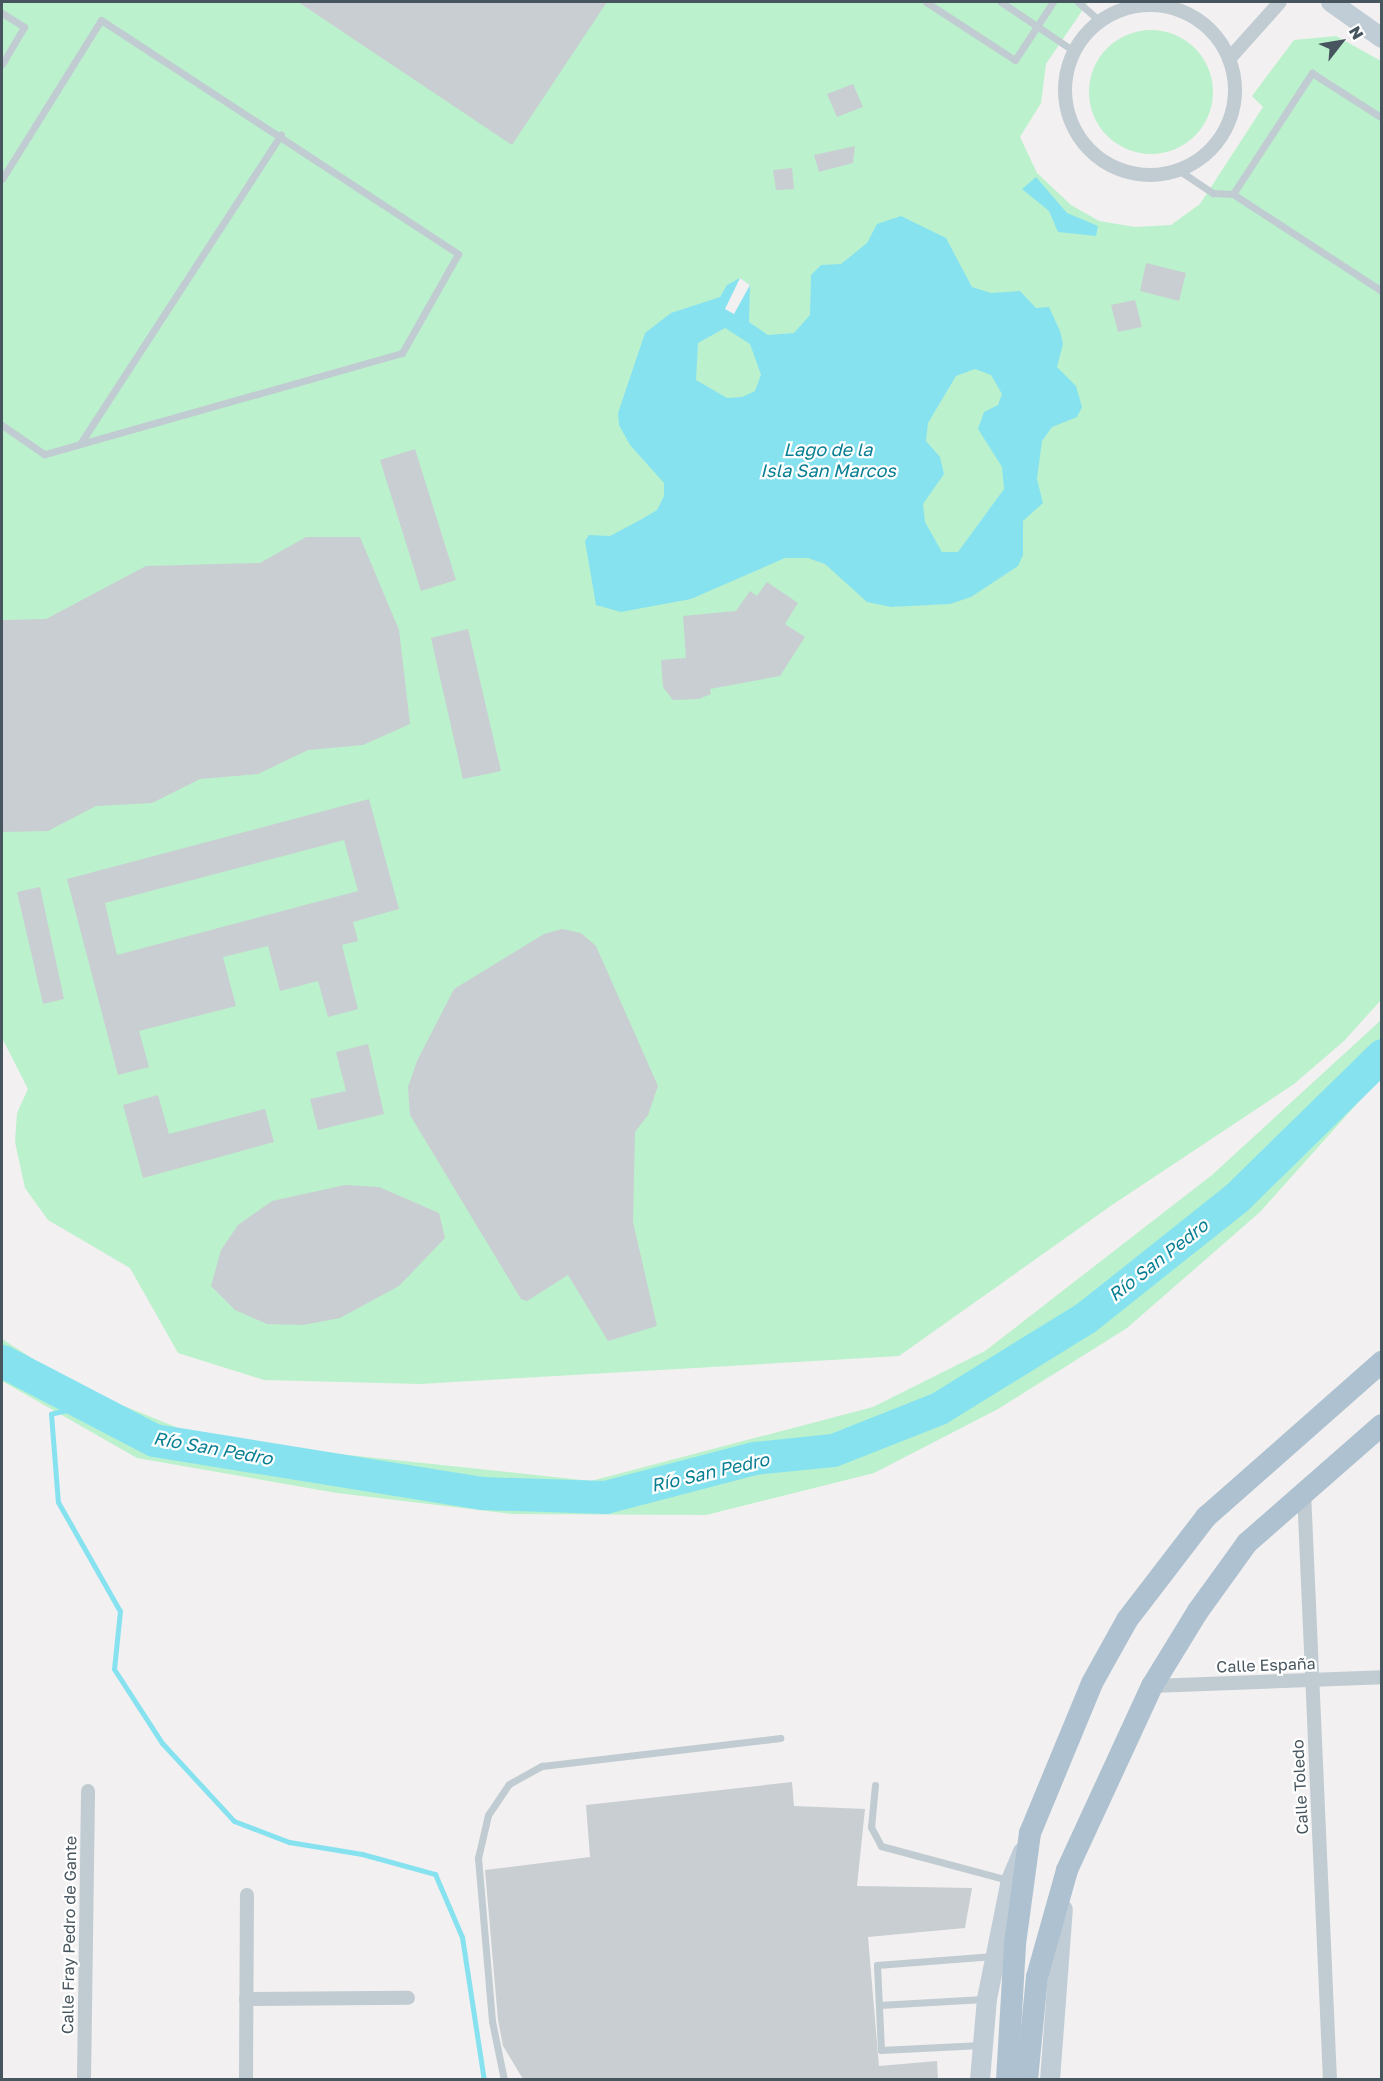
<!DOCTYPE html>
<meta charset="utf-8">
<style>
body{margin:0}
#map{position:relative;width:1383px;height:2081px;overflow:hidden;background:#f2f0f0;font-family:"Golos Text",sans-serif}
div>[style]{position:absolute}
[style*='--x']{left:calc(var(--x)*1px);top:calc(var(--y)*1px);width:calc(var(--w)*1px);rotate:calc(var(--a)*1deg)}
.green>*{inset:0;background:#bcf1cd}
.round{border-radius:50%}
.water>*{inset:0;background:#87e2f0}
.pier>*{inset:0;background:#f2f0f0}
.stream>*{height:5px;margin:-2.5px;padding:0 2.5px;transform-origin:2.5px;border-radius:2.5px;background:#87e2f0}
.river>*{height:33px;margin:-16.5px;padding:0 16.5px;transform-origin:16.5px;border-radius:16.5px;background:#87e2f0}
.building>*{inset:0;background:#c9ced2}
.lane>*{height:7px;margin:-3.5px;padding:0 3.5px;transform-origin:3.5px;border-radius:3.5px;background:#c0cbd2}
.street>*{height:14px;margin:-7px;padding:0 7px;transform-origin:7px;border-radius:7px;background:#c0cbd2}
.street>.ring{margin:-7px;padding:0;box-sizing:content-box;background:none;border:14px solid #c0cbd2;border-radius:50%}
.secondary>*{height:20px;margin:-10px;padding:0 10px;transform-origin:10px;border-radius:10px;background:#c0cdd7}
.primary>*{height:22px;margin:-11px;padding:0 11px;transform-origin:11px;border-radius:11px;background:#aec1d0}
span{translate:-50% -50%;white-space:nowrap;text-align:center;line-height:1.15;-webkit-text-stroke:4.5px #fff;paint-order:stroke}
.street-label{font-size:16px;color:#47555e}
.water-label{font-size:18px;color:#077f92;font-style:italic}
.frame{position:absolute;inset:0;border:3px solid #47555e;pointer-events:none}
.north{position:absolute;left:1311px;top:12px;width:60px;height:60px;-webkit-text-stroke:4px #fff;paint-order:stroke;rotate:59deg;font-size:16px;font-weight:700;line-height:24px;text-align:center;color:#47555e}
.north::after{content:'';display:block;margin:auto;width:21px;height:27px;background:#47555e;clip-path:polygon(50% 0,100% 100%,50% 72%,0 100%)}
</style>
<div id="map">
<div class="green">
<i style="clip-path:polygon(2px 2px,1088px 2px,1046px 64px,1041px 103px,1020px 137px,1037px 173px,1071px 205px,1099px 221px,1135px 227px,1171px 225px,1200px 204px,1263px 107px,1252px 96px,1294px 40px,1336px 36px,1381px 61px,1381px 1000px,1344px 1041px,1294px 1084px,1112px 1205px,899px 1356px,420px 1384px,264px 1380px,178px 1353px,130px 1268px,48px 1220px,25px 1188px,15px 1142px,17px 1113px,28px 1089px,2px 1038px)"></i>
<i class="round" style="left:1089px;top:30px;width:124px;height:124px"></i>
<i style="clip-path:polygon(1381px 1020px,1381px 1077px,1260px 1212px,1127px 1328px,998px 1409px,874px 1473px,706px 1515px,512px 1514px,337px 1493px,137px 1458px,2px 1381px,2px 1339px,77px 1387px,208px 1440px,591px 1481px,873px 1407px,985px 1351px,1212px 1175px)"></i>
</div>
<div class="water">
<i style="clip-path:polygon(1036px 177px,1067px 213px,1098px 226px,1096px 236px,1058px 232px,1049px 211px,1022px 189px)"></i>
<i style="clip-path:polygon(evenodd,901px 216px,946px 238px,972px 287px,991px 293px,1020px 291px,1036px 308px,1049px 307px,1060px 331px,1063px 344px,1057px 367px,1076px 386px,1082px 407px,1077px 417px,1052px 427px,1042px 441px,1037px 479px,1043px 503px,1023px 521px,1023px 555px,1018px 566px,971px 597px,950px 604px,891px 607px,867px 602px,825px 564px,808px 558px,785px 558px,691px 599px,621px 612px,596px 605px,585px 541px,589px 535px,610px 536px,642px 519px,657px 510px,664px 496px,664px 483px,630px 445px,619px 425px,618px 413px,645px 333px,671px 313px,720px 297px,727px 285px,740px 278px,750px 285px,749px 322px,768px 335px,794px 333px,810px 315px,811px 275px,821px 265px,841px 264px,867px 243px,877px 224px,901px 216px,725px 328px,750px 344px,761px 375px,755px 391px,742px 397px,727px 398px,696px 380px,698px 343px,725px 328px,901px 216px,975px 369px,991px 375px,1002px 394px,998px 405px,984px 412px,978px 429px,1002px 467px,1004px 489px,958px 552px,942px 552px,925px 522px,923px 504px,944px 474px,940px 457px,926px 441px,928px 423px,956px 376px,975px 369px)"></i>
</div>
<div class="pier">
<i style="clip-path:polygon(740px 278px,750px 285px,734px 314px,725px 309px)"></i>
</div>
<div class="stream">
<i style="--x:86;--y:1405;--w:36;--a:166"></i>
<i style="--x:51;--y:1414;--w:88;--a:85.5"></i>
<i style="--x:58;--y:1502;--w:125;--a:60.4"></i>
<i style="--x:120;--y:1611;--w:58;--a:95.9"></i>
<i style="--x:114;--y:1669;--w:88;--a:57"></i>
<i style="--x:162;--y:1743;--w:106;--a:47.3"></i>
<i style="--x:234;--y:1821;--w:59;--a:20.9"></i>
<i style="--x:289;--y:1842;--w:74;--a:9.3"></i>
<i style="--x:362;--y:1854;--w:76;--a:15.3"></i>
<i style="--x:435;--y:1874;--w:69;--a:66.8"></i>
<i style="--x:462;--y:1937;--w:145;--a:81.3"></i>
</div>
<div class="river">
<i style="--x:2;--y:1361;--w:171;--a:27.5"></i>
<i style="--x:154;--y:1440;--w:332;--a:9.2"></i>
<i style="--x:482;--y:1493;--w:123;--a:1.9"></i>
<i style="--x:605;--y:1497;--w:154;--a:-14.7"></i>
<i style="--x:754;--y:1458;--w:79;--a:-5.8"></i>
<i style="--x:833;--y:1450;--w:114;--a:-21.6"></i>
<i style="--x:939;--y:1408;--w:172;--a:-31.7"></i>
<i style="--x:1085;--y:1318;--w:194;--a:-38.5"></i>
<i style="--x:1237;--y:1197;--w:203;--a:-44.4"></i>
</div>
<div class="building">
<i style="clip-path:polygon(298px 2px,607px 2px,512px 145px)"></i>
<i style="clip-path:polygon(853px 84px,863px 107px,837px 117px,827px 94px)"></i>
<i style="clip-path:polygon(855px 146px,853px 163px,819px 172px,814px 155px)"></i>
<i style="clip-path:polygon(792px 168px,794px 189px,776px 190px,773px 170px)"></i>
<i style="clip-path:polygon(1146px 263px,1186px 273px,1179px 301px,1140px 291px)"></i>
<i style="clip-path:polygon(1135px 300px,1142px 327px,1118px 332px,1111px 305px)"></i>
<i style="clip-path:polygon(415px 449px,456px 580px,421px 591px,380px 460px)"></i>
<i style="clip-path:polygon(306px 537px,360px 537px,399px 630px,410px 724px,363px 745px,308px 750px,258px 774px,200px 779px,152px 803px,96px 806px,48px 831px,2px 832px,2px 620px,46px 619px,146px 566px,260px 563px)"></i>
<i style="clip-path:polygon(767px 582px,798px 603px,785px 624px,805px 637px,780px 676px,710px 689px,711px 694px,699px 699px,673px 700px,663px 687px,661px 660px,686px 658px,683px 616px,736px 611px,750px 591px,757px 596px)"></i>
<i style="clip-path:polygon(468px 629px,501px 771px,463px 779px,431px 638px)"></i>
<i style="clip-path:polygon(evenodd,369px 799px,399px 909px,353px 922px,358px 941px,342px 945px,358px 1009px,328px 1017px,318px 981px,280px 991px,268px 946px,223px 957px,236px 1006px,139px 1031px,149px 1067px,118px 1075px,67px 879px,369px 799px,344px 840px,358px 891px,117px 955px,105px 903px,344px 840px)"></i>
<i style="clip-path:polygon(40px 887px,64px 999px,43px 1004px,17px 892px)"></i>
<i style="clip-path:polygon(562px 929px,581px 933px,596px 946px,658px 1086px,648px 1115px,635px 1132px,633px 1222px,657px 1326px,608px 1341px,568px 1275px,527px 1301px,521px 1299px,410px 1115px,408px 1087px,417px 1061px,454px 989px,544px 934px)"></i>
<i style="clip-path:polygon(368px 1044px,384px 1114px,318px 1130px,310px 1099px,346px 1091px,336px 1052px)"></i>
<i style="clip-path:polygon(158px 1095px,169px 1134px,265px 1109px,274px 1142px,143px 1178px,123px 1105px)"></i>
<i style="clip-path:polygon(345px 1185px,379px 1187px,439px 1213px,445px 1238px,399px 1286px,340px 1318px,303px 1325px,267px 1324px,235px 1310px,211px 1286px,221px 1250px,238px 1225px,272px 1201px)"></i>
<i style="clip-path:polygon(792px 1782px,794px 1806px,865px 1809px,857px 1886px,972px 1888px,965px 1928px,868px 1937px,879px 2066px,937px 2061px,938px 2079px,523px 2079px,503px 2046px,498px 2020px,485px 1870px,590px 1857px,586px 1805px)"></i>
</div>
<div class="lane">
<i style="--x:926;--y:2;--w:106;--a:33.1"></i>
<i style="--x:1015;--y:60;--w:69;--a:-56.8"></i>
<i style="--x:1001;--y:2;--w:88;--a:33.9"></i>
<i style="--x:1078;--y:2;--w:28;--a:41"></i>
<i style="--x:2;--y:13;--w:26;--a:32"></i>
<i style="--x:24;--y:27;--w:43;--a:120.7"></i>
<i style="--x:1180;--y:171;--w:40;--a:34"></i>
<i style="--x:1213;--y:193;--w:20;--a:3"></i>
<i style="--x:1233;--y:194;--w:178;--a:33.1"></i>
<i style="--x:2;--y:179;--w:187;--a:-58.1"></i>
<i style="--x:101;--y:20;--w:427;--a:33.2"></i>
<i style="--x:458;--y:254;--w:114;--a:119.5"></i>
<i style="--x:402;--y:353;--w:372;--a:164.2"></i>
<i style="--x:44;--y:454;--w:51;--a:-145.4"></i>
<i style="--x:1233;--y:194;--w:145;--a:-56.9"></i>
<i style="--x:1312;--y:73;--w:83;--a:32.7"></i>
<i style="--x:80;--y:444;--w:369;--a:-57"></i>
<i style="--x:875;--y:1785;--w:42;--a:95.4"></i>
<i style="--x:871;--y:1827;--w:21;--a:62"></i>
<i style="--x:881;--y:1846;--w:131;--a:15"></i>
<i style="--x:879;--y:2005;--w:105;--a:-3.3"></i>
<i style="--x:981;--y:2045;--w:100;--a:177.1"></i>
<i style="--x:881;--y:2050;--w:85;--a:-92.7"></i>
<i style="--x:877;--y:1965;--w:117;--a:-4.4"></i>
<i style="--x:504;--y:2080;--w:60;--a:-101.5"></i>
<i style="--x:492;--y:2021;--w:164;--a:-94.9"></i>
<i style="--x:478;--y:1858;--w:44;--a:-76.9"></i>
<i style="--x:488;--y:1815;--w:37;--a:-56"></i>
<i style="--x:509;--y:1784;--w:38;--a:-29"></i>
<i style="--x:542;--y:1766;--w:240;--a:-6.7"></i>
</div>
<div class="street">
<i class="ring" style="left:1065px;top:5px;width:156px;height:156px"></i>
<i style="--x:1229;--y:59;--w:76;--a:-48.2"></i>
<i style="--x:1304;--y:1492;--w:589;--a:87.47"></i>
<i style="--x:1152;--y:1686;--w:230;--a:-2.2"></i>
<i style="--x:246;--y:1999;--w:162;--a:-0.4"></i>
<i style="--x:84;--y:2080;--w:289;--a:-89.2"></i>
<i style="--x:246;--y:2080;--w:185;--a:-89.7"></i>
</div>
<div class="secondary">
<i style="--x:1331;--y:2;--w:62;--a:35.2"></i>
<i style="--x:980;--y:2080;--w:81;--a:-85.1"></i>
<i style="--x:987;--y:1999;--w:121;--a:-78.6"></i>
<i style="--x:1011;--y:1880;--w:30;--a:-67"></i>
<i style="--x:1050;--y:2080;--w:171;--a:-85.7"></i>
</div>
<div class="primary">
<i style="--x:1007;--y:2080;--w:136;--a:-86.6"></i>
<i style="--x:1015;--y:1944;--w:112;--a:-82.3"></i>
<i style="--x:1030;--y:1833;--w:162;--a:-67.5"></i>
<i style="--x:1092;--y:1683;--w:72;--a:-60.9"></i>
<i style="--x:1127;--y:1620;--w:130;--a:-52.5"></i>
<i style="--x:1206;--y:1517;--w:235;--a:-41.4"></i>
<i style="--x:1027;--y:2080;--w:103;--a:-84.5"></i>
<i style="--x:1037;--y:1977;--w:111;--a:-74.3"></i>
<i style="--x:1067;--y:1870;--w:203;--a:-65.2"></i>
<i style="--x:1152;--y:1686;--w:88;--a:-58.5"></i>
<i style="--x:1198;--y:1611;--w:84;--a:-54.2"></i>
<i style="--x:1247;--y:1543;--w:179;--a:-41.2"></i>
</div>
<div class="street-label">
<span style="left:1266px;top:1665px;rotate:-2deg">Calle España</span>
<span style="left:1300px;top:1787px;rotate:-93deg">Calle Toledo</span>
<span style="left:69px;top:1935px;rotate:-89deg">Calle Fray Pedro de Gante</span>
</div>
<div class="water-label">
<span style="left:828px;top:460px">Lago de la<br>Isla San Marcos</span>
<span style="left:1158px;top:1260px;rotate:-38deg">Río San Pedro</span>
<span style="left:213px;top:1448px;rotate:10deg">Río San Pedro</span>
<span style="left:710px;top:1472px;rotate:-13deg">Río San Pedro</span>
</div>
<div class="frame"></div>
<div class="north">N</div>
</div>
